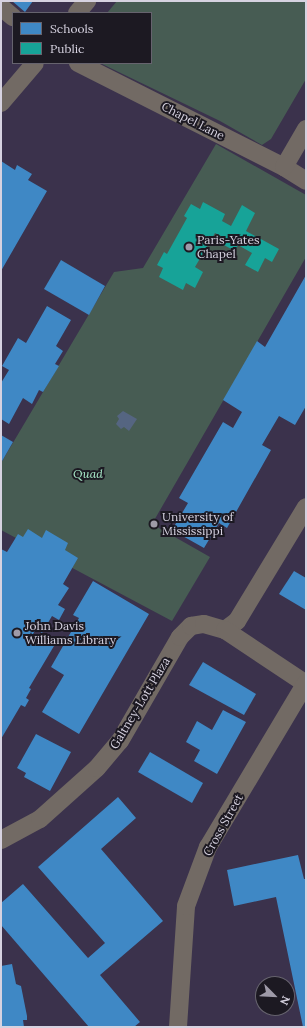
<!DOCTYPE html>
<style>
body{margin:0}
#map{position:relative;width:307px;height:1028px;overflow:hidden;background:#37333f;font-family:Lora,serif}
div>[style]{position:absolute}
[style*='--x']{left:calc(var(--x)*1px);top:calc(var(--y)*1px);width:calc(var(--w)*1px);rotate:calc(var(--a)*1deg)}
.built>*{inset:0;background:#3b324c}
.green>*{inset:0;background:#475c53}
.water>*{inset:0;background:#556581}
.schools>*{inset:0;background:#3f88c5}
.public>*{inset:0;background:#17a398}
.minor>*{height:18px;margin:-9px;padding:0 9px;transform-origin:9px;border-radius:9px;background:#726a64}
.dots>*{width:11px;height:11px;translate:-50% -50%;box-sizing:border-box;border:2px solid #1c1922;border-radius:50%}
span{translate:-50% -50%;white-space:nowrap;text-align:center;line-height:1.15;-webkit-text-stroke:4px #1c1922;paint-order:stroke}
.street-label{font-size:12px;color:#d6d2e0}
.poi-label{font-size:12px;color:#d6d2e0}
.left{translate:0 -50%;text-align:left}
.park-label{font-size:12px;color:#a8eac9;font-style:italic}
.frame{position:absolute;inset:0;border:2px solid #d6d2e0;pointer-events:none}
.legend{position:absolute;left:12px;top:12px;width:140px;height:52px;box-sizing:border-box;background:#1c1922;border:1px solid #66636e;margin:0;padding:5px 7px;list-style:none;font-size:12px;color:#d6d2e0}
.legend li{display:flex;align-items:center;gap:8px;height:20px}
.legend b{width:20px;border:1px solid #66636e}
.north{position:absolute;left:255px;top:976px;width:40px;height:40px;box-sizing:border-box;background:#1c1922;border:1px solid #66636e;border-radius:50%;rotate:114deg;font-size:11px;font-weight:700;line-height:16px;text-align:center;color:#d6d2e0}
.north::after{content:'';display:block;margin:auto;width:14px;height:18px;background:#9e9aa8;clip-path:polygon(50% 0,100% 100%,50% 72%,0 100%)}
</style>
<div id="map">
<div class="built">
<i style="clip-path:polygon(evenodd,1px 1px,306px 1px,306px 1027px,1px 1027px,1px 1px,13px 13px,151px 13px,151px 63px,13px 63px,13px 13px,1px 1px,263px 984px,287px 984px,287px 1008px,263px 1008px,263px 984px)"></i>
</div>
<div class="green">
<i style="clip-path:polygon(117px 1px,306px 1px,306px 79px,271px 139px,262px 145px,220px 121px,100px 63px,151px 63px,151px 13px,107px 13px)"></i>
<i style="clip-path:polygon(216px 144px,306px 195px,306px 257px,152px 524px,210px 557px,172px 621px,1px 530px,1px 463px,114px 272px,143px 268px)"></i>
</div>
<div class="water">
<i style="clip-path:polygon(123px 411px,137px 419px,129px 431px,124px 427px,121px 429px,116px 424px,119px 419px,117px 416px)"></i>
</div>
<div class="schools">
<i style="clip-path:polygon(12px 1px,33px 1px,25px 12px)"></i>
<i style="clip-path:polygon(1px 161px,15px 170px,17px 165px,32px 174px,28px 180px,47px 191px,1px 271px)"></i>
<i style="clip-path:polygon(61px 260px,105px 286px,89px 315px,44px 289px)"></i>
<i style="clip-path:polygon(306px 275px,306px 406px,295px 425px,279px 416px,262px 445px,271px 450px,227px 528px,219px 523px,204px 548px,172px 530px,188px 503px,179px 498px,223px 422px,233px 428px,242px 412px,223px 400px,257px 341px,265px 347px)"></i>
<i style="clip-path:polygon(47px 306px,71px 320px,56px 346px,63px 351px,55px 364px,59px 366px,43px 392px,39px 390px,32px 404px,23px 398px,9px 424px,1px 419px,1px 383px,9px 370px,2px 366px,18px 338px,26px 343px)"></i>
<i style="clip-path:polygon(1px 435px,13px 442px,1px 463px)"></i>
<i style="clip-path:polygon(28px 529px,42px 538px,46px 530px,68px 543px,65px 550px,78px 558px,63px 584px,69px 588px,58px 605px,65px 609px,59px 620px,52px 616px,42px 633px,36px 629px,33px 634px,54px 646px,29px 688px,31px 689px,26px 698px,29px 700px,25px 707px,21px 705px,1px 739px,1px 549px,7px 552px,18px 534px,23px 537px)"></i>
<i style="clip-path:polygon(294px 571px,306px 578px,306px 610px,279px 594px)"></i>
<i style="clip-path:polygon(93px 581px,149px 614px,79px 734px,42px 712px,64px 675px,51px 667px,79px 618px,73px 615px)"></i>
<i style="clip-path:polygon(203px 662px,256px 694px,244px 715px,189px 685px)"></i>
<i style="clip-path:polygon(223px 710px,246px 722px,217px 774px,194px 761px,200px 750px,186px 742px,197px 721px,212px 730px)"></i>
<i style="clip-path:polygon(36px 734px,71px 752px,50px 791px,24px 777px,26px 773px,17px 768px)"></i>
<i style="clip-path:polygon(150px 752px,203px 783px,192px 803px,138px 772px)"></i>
<i style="clip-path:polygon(118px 797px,136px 818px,101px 849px,163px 921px,100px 975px,140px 1022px,134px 1027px,89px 1027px,1px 925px,1px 903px,23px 884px,88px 958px,105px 943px,38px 867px)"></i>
<i style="clip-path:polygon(298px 855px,304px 879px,306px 879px,306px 1027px,303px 1027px,276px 897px,234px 906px,227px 870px)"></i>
<i style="clip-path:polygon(12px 964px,16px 984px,21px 986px,27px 1016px,27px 1020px,23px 1020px,24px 1027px,1px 1027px,1px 966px)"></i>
</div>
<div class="public">
<i style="clip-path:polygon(203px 202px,225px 214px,222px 221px,231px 226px,242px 205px,255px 213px,246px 231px,279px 249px,272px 262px,265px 258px,258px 272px,245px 265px,252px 253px,238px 245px,235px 251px,222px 244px,225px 238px,215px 233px,195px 267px,203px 272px,195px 288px,186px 283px,183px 290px,159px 277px,163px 268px,157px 265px,164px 252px,167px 254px,187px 218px,184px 216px,191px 204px,200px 209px)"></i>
</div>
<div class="minor">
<i style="--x:1;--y:7;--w:16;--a:40"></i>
<i style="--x:77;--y:13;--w:16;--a:-50"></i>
<i style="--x:78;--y:63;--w:231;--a:26.8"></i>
<i style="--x:284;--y:167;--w:26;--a:32"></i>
<i style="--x:1;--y:103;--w:52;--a:-49.6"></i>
<i style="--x:284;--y:167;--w:44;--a:-59.9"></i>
<i style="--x:225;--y:630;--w:15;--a:-37"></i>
<i style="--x:237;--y:621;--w:133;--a:-58.8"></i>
<i style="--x:1;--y:840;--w:44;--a:-28.3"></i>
<i style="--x:40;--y:819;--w:76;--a:-41.8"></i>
<i style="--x:97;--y:768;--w:35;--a:-50"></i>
<i style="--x:120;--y:741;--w:120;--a:-60"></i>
<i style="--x:180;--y:637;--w:16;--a:-45"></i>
<i style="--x:191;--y:626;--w:13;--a:-9"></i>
<i style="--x:204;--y:624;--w:22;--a:16"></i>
<i style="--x:225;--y:630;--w:97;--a:33.7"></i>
<i style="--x:178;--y:1027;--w:121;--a:-86.2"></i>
<i style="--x:186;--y:906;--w:63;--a:-69.6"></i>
<i style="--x:208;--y:847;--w:190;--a:-59.2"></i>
</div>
<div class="dots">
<i style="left:189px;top:247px;background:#9e9aa8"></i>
<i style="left:154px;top:524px;background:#9e9aa8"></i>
<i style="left:17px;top:633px;background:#9e9aa8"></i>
</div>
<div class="street-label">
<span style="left:193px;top:121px;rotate:27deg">Chapel Lane</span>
<span style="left:140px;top:703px;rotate:-59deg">Galtney-Lott Plaza</span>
<span style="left:223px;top:825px;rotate:-61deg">Cross Street</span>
</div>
<div class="poi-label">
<span class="left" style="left:197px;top:247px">Paris-Yates<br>Chapel</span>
<span class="left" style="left:162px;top:524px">University of<br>Mississippi</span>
<span class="left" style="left:25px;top:633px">John Davis<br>Williams Library</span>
</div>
<div class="park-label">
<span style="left:88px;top:474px">Quad</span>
</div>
<div class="frame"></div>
<ul class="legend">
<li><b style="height:11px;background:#3f88c5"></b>Schools</li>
<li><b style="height:11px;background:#17a398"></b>Public</li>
</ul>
<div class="north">N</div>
</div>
